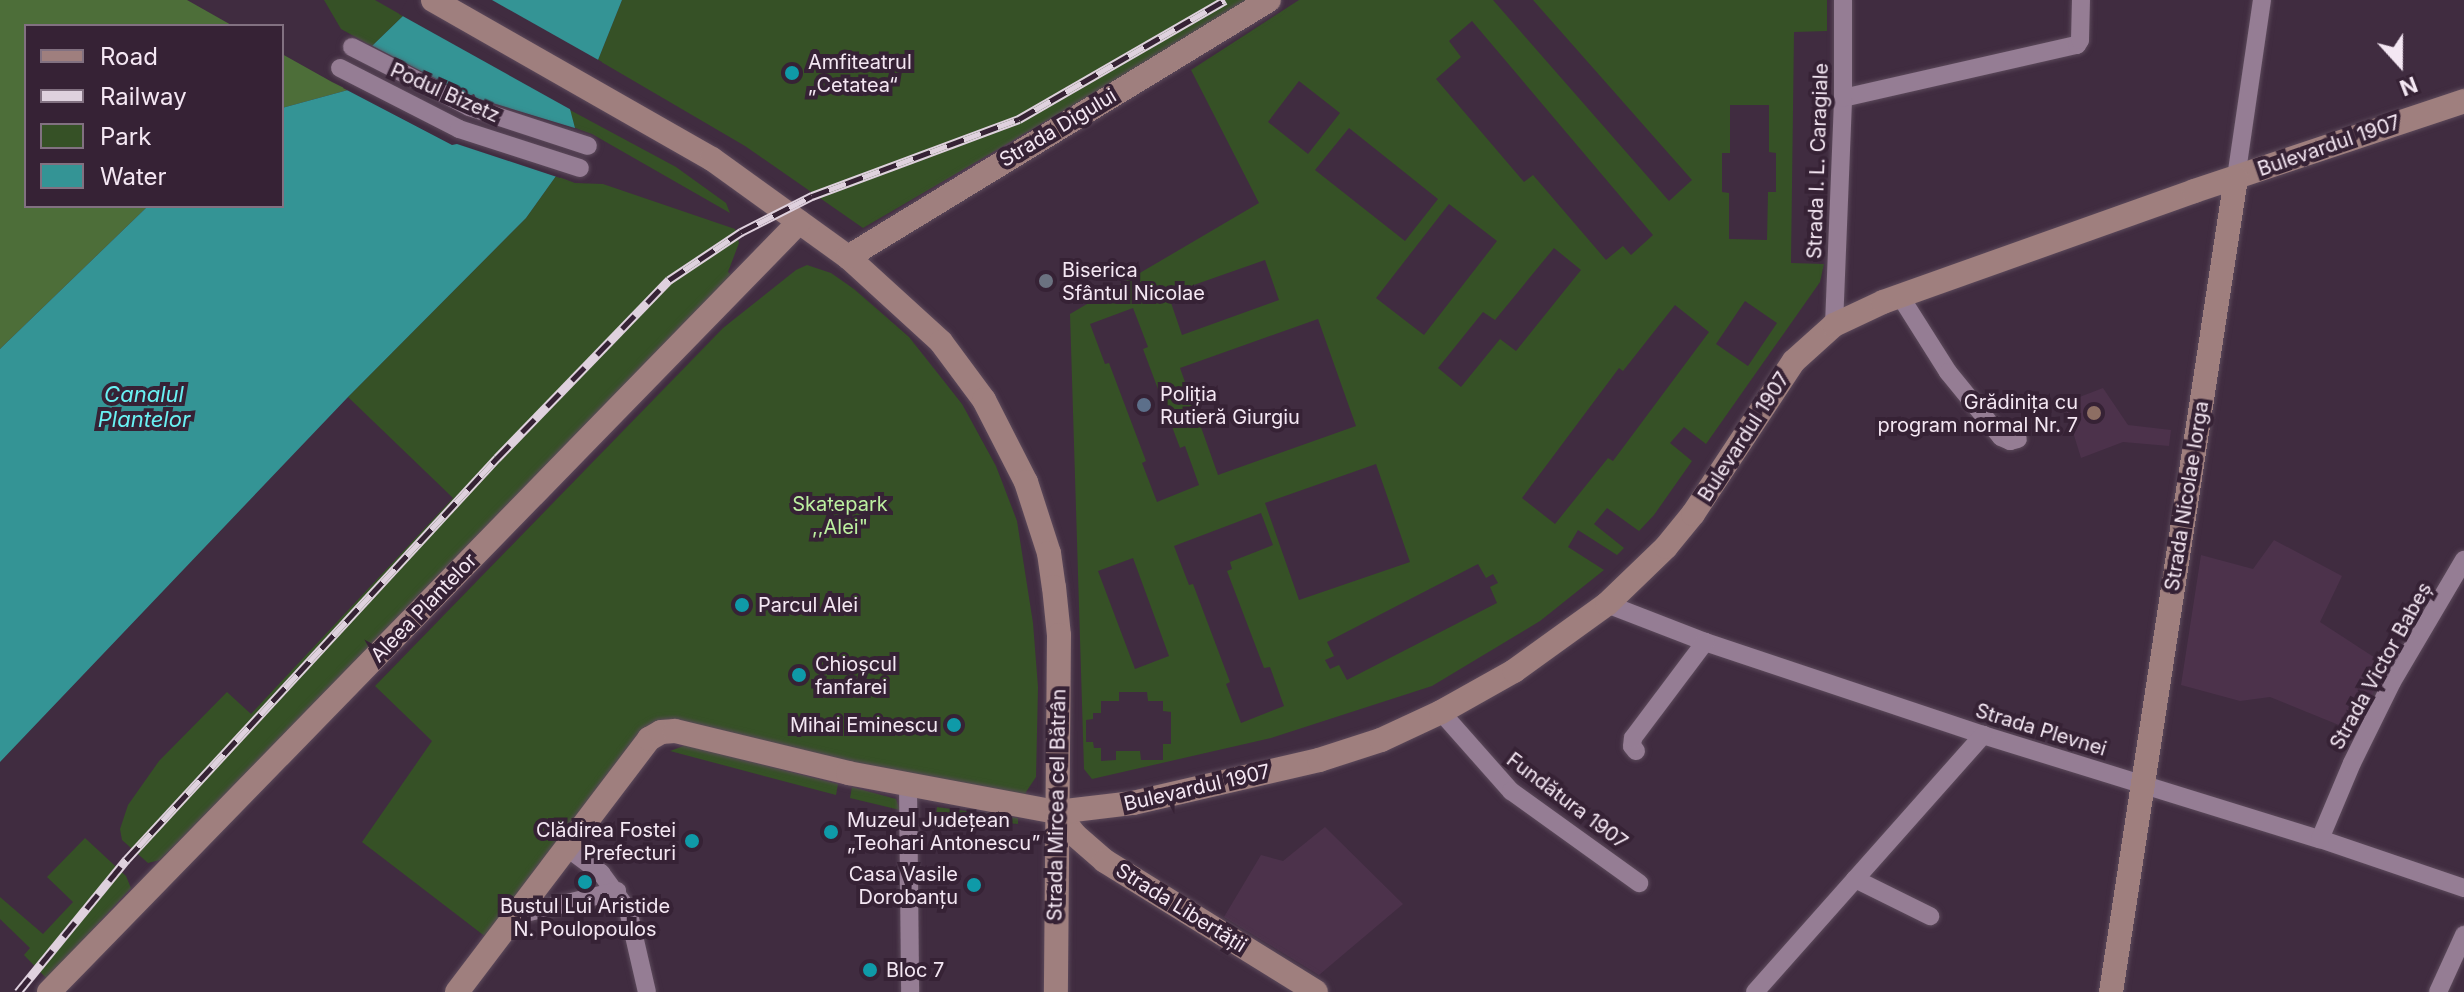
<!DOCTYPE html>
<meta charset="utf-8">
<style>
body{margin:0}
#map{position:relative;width:2464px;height:992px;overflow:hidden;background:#402c40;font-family:Inter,sans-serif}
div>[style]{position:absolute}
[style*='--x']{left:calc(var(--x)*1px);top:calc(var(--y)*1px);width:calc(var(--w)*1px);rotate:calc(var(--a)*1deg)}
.built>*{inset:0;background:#4c324b}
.green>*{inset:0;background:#365126}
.forest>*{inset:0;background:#4d6e39}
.water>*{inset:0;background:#349495}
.pier>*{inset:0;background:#402c40}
.roads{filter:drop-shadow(0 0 2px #5c4a5b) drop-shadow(0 0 2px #5c4a5b)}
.street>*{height:18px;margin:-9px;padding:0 9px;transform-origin:9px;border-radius:9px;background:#957d94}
.secondary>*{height:24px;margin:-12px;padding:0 12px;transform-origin:12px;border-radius:12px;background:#9f7f7e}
.rail>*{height:9px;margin-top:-4.5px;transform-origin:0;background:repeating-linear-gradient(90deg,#362235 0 18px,#dfd1de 0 36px);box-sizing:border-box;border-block:2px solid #dfd1de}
.dots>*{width:22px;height:22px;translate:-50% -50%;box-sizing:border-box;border:4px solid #362235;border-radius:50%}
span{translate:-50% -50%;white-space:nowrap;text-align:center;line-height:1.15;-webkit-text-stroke:8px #362235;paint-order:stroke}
.poi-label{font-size:20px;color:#f4e7f3}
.left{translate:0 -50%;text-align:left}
.right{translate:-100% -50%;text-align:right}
.street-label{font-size:20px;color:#f4e7f3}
.park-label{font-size:20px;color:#bcf0a0}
.water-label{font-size:22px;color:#69f1f3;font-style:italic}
.legend{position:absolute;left:24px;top:24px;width:260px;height:184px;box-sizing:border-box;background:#362235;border:2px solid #827181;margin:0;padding:10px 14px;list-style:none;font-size:24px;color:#f4e7f3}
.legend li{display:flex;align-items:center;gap:16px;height:40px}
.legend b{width:40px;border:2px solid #827181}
.north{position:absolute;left:2360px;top:24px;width:80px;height:80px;-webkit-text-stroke:6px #362235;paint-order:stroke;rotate:159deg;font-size:22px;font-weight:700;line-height:32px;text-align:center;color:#f4e7f3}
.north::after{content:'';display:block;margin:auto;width:28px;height:36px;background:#f4e7f3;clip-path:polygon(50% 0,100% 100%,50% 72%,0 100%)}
</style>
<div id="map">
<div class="built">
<i style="clip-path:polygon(2103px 388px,2128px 425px,2171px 430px,2169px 446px,2123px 442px,2081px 458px,2064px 403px)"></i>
<i style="clip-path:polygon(2274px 540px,2342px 576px,2320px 622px,2386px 665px,2356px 732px,2270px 697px,2240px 701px,2181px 685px,2201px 555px,2253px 569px)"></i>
<i style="clip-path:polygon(1325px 827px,1403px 904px,1319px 975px,1224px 917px,1261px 855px,1283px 861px)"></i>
</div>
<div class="green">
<i style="clip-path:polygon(324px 0,375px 0,403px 16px,372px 46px,341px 29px)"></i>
<i style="clip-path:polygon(622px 0,1253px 0,863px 228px,745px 146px,598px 60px)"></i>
<i style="clip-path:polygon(evenodd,1299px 0,1493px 0,1669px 201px,1692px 180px,1533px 0,1827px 0,1827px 31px,1794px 32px,1791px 263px,1824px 264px,1820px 282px,1706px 444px,1684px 427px,1670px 443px,1692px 461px,1654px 515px,1639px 531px,1607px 508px,1594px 524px,1624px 548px,1617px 555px,1578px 530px,1568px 547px,1604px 570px,1540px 621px,1432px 686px,1271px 738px,1092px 779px,1084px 769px,1070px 314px,1259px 203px,1191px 70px,1299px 0,1472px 21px,1653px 235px,1631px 255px,1623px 246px,1606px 260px,1533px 175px,1524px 182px,1436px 79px,1461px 57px,1449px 41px,1472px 21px,1299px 0,1299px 81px,1340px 113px,1308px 154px,1268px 122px,1299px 81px,1299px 0,1730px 105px,1769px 105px,1769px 152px,1776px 153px,1776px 192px,1768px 192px,1767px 240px,1729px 239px,1729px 193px,1722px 192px,1722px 153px,1730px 153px,1730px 105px,1299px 0,1349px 128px,1438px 199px,1405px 241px,1315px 170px,1349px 128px,1299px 0,1449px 204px,1497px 241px,1424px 335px,1376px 298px,1449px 204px,1299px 0,1554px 248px,1581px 270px,1516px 351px,1500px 339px,1461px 387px,1438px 368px,1483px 312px,1495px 320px,1554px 248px,1299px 0,1265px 260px,1279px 300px,1182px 335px,1168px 294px,1265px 260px,1299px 0,1745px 301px,1777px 323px,1748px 366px,1716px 344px,1745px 301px,1299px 0,1675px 305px,1709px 332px,1613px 461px,1608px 458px,1555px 524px,1522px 498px,1619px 368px,1623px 371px,1675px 305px,1299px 0,1133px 308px,1148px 347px,1143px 349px,1180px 448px,1185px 446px,1199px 485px,1157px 502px,1142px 463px,1146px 461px,1109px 363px,1105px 364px,1090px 324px,1133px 308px,1299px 0,1318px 319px,1356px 426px,1218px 475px,1180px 368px,1318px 319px,1299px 0,1376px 464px,1410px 562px,1299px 600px,1265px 503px,1376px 464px,1299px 0,1261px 513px,1273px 545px,1230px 562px,1232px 569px,1227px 571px,1264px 668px,1270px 667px,1284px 706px,1241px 723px,1226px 684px,1230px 682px,1193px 584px,1189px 585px,1174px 546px,1261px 513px,1299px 0,1133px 558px,1169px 656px,1135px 669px,1098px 571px,1133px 558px,1299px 0,1478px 564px,1486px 578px,1493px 574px,1498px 583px,1490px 587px,1497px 603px,1347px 680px,1339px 665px,1330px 669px,1325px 660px,1334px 656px,1327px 642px,1478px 564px,1299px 0,1119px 692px,1147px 692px,1148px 701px,1163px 701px,1163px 711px,1171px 712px,1171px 744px,1163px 744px,1163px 760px,1141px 760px,1140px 751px,1116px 751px,1116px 760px,1101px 761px,1101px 748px,1094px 748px,1093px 742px,1086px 742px,1086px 720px,1093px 719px,1093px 713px,1101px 713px,1101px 701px,1119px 701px,1119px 692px)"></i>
<i style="clip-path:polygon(570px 110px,676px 167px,726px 203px,730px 213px,592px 134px,575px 128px)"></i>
<i style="clip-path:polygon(556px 176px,575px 183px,603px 184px,735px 229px,739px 243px,728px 272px,731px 275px,486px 531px,160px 860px,148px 863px,122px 840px,120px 829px,128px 805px,159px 761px,227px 692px,251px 714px,453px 498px,348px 397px,526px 218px)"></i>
<i style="clip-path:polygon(807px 265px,831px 273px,854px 289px,909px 337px,962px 404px,996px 466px,1017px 521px,1033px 623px,1038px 687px,1036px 777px,1026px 792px,1025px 808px,661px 732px,495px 944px,362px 842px,432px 741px,375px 686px,723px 328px,796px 270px)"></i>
<i style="clip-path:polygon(686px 745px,838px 784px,836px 795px,670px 751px)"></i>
<i style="clip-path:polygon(852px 787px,896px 799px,900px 810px,850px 798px)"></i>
<i style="clip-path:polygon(937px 807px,1018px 818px,1018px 824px,936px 816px)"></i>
<i style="clip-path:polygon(85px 838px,126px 876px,131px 888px,47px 979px,24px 955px,30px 948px,0 919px,0 897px,43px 934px,73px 902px,47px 877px)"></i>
</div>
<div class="forest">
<i style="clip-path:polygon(0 0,187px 0,233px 26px,26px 26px,26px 206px,148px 206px,0 349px)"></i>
<i style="clip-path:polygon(282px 54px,332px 82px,348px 90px,282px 108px)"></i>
</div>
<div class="water">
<i style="clip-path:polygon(412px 0,622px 0,598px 60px,570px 109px,575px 128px,556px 176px,526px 218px,348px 397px,0 762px,0 349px,148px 206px,282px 206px,282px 108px,348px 90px,372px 46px,403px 16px)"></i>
</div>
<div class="pier">
<i style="clip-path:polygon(407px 0,492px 0,602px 62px,575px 112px,399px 14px)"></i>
<i style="clip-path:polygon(369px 44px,469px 96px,474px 94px,476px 98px,578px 129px,560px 178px,457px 144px,452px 145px,343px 88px)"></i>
</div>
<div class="roads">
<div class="street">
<i style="--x:352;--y:47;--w:131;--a:27.1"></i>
<i style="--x:469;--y:107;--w:125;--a:18.1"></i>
<i style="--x:340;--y:68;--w:134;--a:27.1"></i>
<i style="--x:459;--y:129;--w:127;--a:17.9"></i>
<i style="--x:1843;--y:98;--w:240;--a:-12.8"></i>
<i style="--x:2077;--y:45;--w:6;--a:-59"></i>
<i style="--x:2080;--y:40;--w:40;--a:-88.6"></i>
<i style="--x:2236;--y:178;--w:180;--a:-81.7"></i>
<i style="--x:1900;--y:296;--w:90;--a:57.7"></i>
<i style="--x:1948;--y:372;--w:84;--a:50.8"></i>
<i style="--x:2001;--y:437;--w:10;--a:24"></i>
<i style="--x:2010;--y:441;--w:8;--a:-14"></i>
<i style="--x:1834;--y:325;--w:227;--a:-87.7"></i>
<i style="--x:1843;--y:98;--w:98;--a:-90"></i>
<i style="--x:1607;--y:604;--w:105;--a:21.2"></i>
<i style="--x:1705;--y:642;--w:293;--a:18.5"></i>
<i style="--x:1983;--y:735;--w:353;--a:17.2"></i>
<i style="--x:2320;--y:839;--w:152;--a:18.8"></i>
<i style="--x:1441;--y:712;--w:106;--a:48.5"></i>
<i style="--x:1511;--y:791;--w:158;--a:35.7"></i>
<i style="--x:1636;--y:751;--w:6;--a:-129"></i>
<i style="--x:1632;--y:746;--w:8;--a:-83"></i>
<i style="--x:1633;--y:738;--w:120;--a:-53.1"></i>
<i style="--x:908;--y:786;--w:206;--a:89.4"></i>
<i style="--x:2320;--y:839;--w:82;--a:-67.2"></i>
<i style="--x:2352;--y:763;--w:90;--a:-63.7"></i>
<i style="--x:2392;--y:682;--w:142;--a:-59.5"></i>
<i style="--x:566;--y:847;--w:44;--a:36.6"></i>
<i style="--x:601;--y:873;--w:46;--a:53.9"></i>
<i style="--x:628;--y:910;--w:84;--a:77"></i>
<i style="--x:1855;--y:879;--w:84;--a:26.3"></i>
<i style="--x:517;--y:915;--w:103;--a:-13.5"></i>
<i style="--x:1755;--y:992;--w:344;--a:-48.4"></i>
<i style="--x:2438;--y:992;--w:63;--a:-65.5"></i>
</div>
<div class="secondary">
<i style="--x:433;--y:0;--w:321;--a:29.7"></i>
<i style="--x:712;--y:159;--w:168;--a:35.8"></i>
<i style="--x:848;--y:257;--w:126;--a:42.4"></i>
<i style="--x:941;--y:342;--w:72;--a:53.4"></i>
<i style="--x:984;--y:400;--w:92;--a:62.9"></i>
<i style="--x:1026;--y:482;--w:75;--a:72.1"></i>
<i style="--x:1049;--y:553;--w:34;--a:82"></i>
<i style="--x:1054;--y:587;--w:48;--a:84.1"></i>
<i style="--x:1059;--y:635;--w:357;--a:90.5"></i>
<i style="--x:848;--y:257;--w:493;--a:-31.4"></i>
<i style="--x:1057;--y:812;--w:29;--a:52"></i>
<i style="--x:1075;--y:835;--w:40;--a:41"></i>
<i style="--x:1105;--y:861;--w:248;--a:31.8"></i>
<i style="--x:49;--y:992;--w:1075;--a:-45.75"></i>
<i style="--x:457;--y:992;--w:318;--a:-52.8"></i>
<i style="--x:649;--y:739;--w:14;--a:-30"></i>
<i style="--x:661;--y:732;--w:14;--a:-4"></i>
<i style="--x:675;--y:731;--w:178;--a:13.6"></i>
<i style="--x:848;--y:773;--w:213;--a:10.6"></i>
<i style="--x:1057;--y:812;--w:77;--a:-6.8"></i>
<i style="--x:1133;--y:803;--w:191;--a:-13"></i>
<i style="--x:1319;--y:760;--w:65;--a:-17.9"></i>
<i style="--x:1381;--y:740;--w:66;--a:-25"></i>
<i style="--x:1441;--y:712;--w:84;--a:-29.3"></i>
<i style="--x:1514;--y:671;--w:115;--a:-35.8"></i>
<i style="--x:1607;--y:604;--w:82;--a:-44"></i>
<i style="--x:1666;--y:547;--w:43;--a:-50.7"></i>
<i style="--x:1693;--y:514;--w:183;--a:-56.6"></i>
<i style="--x:1794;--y:361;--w:54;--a:-42"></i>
<i style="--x:1834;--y:325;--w:54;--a:-25.1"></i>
<i style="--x:1883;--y:302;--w:330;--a:-19.6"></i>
<i style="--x:2194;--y:191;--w:285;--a:-18.4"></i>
<i style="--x:2111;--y:992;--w:824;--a:-81.27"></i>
</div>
</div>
<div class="rail">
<i style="--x:18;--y:992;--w:171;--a:-50.7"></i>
<i style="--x:126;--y:860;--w:547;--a:-47.3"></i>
<i style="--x:497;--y:458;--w:248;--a:-46"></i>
<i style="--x:669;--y:280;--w:87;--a:-33.7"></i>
<i style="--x:741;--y:232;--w:80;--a:-26.9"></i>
<i style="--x:812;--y:196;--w:221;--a:-20.4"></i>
<i style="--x:1019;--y:119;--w:238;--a:-30"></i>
</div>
<div class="dots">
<i style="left:792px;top:73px;background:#0f9aa8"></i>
<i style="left:1046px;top:281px;background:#6b7280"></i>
<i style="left:1144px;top:405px;background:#5c6f8a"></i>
<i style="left:2094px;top:413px;background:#8d6e63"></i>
<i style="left:742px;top:605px;background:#0f9aa8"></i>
<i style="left:799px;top:675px;background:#0f9aa8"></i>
<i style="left:954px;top:725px;background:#0f9aa8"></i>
<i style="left:831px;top:832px;background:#0f9aa8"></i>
<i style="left:692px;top:841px;background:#0f9aa8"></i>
<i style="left:585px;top:882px;background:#0f9aa8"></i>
<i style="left:974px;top:885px;background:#0f9aa8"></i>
<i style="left:870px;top:970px;background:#0f9aa8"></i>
</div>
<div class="poi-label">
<span class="left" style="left:808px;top:74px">Amfiteatrul<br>„Cetatea“</span>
<span class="left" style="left:1062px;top:282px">Biserica<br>Sfântul Nicolae</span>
<span class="left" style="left:1160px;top:406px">Poliția<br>Rutieră Giurgiu</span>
<span class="right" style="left:2078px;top:414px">Grădinița cu<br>program normal Nr. 7</span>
<span class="left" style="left:758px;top:605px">Parcul Alei</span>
<span class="left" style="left:815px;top:676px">Chioșcul<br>fanfarei</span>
<span class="right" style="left:938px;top:725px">Mihai Eminescu</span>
<span class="left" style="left:847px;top:832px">Muzeul Județean<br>„Teohari Antonescu”</span>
<span class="right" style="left:676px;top:842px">Clădirea Fostei<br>Prefecturi</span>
<span class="right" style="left:958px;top:886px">Casa Vasile<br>Dorobanțu</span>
<span style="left:585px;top:918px">Bustul Lui Aristide<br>N. Poulopoulos</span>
<span class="left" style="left:886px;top:970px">Bloc 7</span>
</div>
<div class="street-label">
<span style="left:445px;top:93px;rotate:24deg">Podul Bizetz</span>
<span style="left:1058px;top:128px;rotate:-31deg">Strada Digului</span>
<span style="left:2329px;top:146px;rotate:-19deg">Bulevardul 1907</span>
<span style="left:1818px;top:161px;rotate:-88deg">Strada I. L. Caragiale</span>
<span style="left:1744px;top:437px;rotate:-57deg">Bulevardul 1907</span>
<span style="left:2187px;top:496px;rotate:-81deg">Strada Nicolae Iorga</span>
<span style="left:424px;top:608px;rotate:-46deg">Aleea Plantelor</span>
<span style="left:2381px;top:666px;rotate:-61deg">Strada Victor Babeș</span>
<span style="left:2041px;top:730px;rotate:17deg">Strada Plevnei</span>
<span style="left:1197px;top:788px;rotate:-13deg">Bulevardul 1907</span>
<span style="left:1567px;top:801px;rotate:37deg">Fundătura 1907</span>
<span style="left:1057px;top:805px;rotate:-89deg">Strada Mircea cel Bătrân</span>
<span style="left:1181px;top:908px;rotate:32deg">Strada Libertății</span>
</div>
<div class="park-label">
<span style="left:840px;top:516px">Skatepark<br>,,Alei"</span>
</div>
<div class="water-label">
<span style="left:144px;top:407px">Canalul<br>Plantelor</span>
</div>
<ul class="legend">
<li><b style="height:10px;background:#9f7f7e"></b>Road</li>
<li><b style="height:10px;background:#dfd1de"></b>Railway</li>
<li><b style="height:22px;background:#365126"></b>Park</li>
<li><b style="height:22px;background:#349495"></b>Water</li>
</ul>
<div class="north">N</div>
</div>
